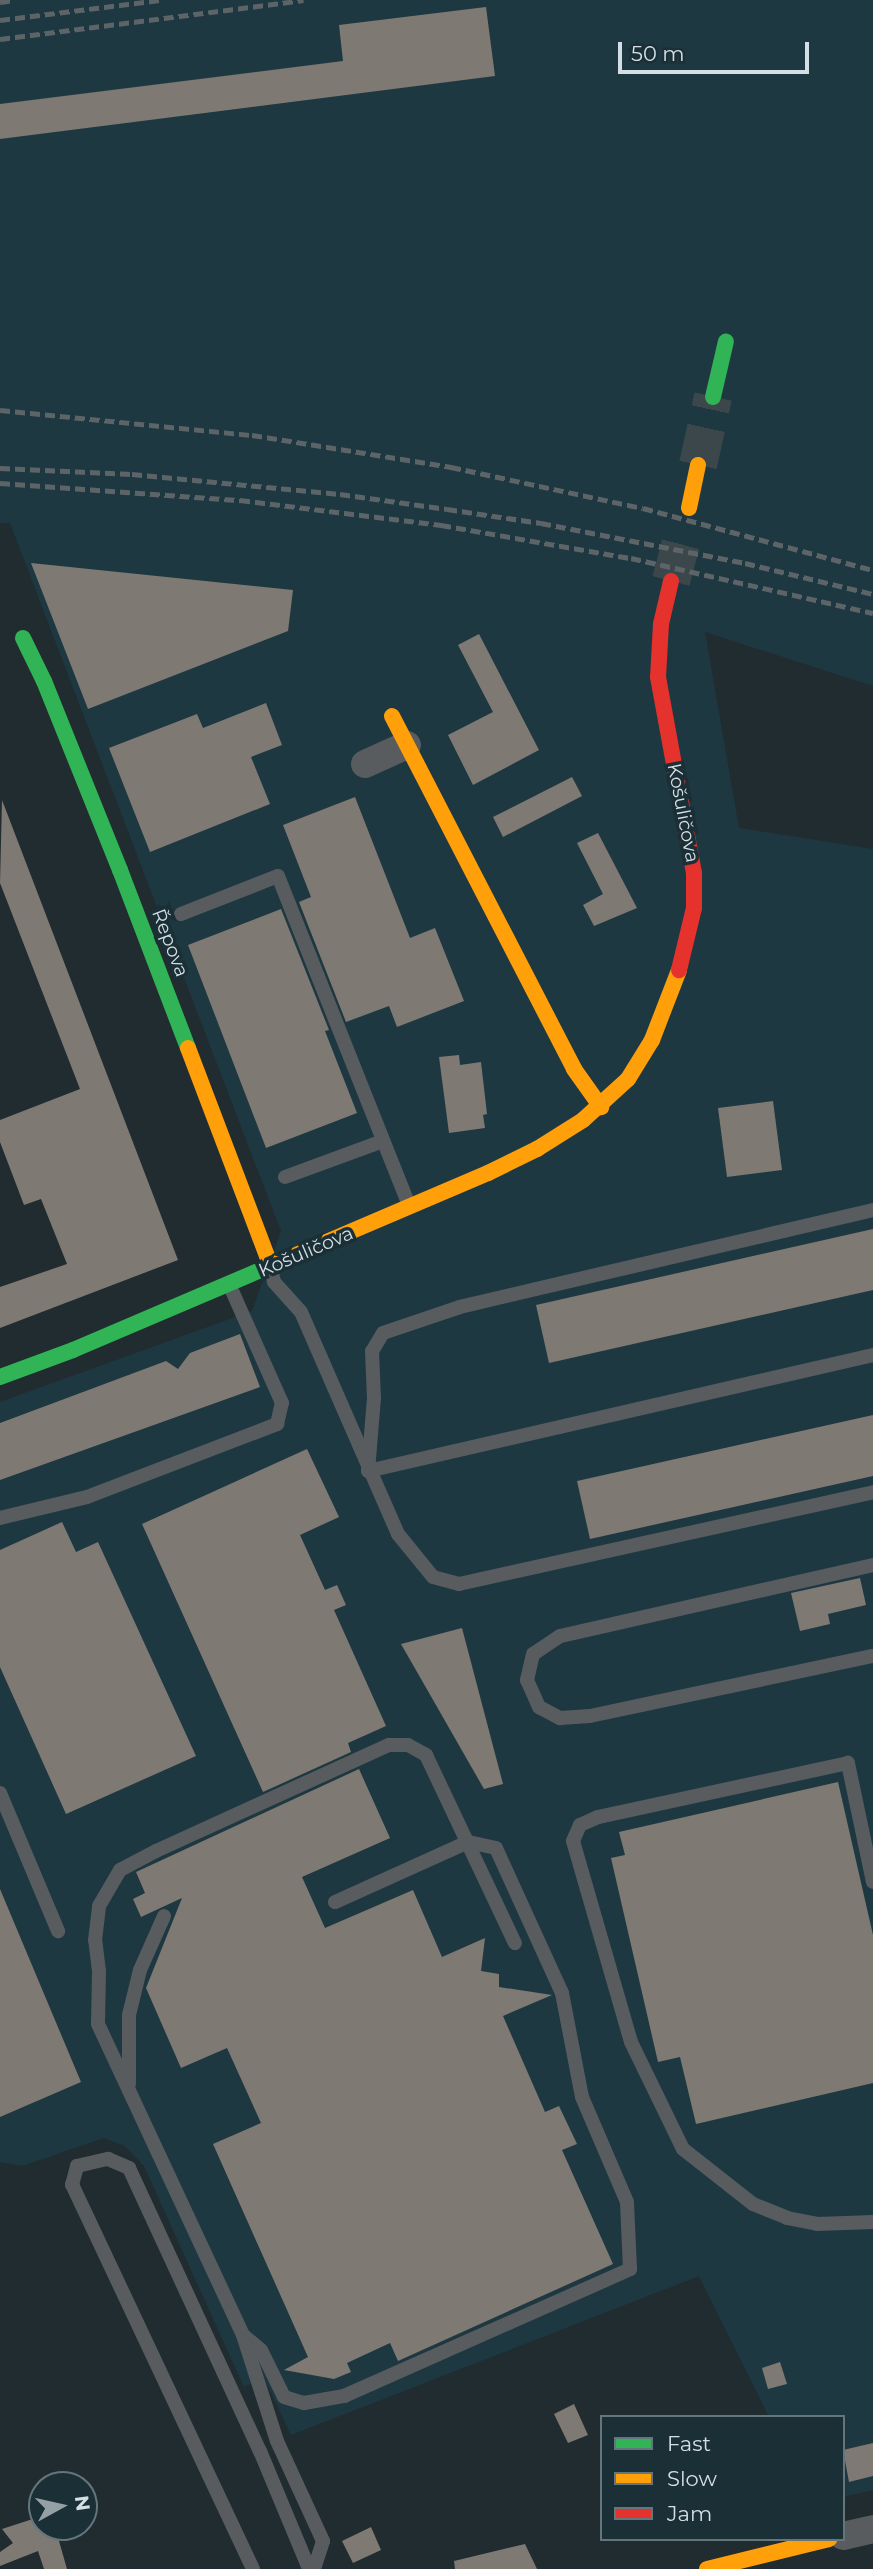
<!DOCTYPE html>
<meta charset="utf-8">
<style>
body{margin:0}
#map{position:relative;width:873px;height:2569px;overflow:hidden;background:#212c30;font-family:Montserrat,sans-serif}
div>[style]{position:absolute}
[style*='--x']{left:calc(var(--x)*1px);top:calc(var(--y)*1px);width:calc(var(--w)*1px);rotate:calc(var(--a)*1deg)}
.built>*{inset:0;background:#1e3842}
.building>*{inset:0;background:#7f7973}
.secondary-tunnel>*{height:38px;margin-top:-19px;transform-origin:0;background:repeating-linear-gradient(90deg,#3c474b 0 38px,transparent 0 57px)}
.lane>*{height:14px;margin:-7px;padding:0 7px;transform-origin:7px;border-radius:7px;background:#585c5f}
.street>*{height:28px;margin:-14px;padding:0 14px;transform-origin:14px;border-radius:14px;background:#585c5f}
.fast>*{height:16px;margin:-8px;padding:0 8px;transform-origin:8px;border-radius:8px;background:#30b455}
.slow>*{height:16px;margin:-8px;padding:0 8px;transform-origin:8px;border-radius:8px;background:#ff9f0a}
.jam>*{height:16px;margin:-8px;padding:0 8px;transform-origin:8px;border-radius:8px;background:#e5322d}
.rail>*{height:5px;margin-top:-2.5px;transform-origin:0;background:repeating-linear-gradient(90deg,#5d6467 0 10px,transparent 0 15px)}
span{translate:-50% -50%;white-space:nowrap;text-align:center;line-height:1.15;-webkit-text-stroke:7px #1b2f36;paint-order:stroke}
.street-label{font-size:19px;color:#d3dfe4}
.legend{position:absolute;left:600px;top:2415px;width:245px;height:126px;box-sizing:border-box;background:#1b2f36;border:2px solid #65757c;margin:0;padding:9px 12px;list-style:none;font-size:21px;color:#d3dfe4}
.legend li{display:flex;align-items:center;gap:14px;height:35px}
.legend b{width:35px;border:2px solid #65757c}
.north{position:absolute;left:28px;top:2471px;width:70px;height:70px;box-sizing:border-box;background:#1b2f36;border:2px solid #65757c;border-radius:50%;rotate:82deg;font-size:19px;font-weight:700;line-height:28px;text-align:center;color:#d3dfe4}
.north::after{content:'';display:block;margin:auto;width:24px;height:32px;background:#95a0a5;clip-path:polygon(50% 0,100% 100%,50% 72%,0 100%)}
.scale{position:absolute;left:618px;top:42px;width:191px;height:32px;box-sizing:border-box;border:4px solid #d3dfe4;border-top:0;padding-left:9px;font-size:21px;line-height:24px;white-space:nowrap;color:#d3dfe4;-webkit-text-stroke:5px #1b2f36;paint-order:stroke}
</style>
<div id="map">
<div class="built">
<i style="clip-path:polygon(0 0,873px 0,873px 686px,705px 632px,739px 828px,873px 849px,873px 2490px,843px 2497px,843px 2417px,768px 2415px,699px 2276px,291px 2435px,264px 2378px,244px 2387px,144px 2166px,125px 2146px,104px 2138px,22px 2166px,0 2162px,0 1402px,252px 1311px,281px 1231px,10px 523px,0 523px)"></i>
</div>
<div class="building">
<i style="clip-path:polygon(486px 7px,495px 76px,0 139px,0 104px,343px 61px,339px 25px)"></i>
<i style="clip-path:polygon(31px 563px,293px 590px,288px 631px,88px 709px)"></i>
<i style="clip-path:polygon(479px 634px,539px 750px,473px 785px,448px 735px,493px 712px,458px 645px)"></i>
<i style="clip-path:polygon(266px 703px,282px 745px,251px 757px,270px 804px,150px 852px,109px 748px,197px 714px,203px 728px)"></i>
<i style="clip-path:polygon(572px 777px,582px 796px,503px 837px,493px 817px)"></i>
<i style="clip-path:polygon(355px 797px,410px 938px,435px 928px,464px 1001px,397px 1027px,389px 1006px,346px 1022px,299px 902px,311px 897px,283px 825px)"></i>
<i style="clip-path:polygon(2px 800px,178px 1260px,0 1328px,0 1287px,67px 1264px,41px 1199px,24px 1205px,0 1142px,0 1120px,80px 1089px,0 883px)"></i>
<i style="clip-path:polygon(598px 833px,637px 908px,594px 926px,583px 905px,603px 894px,577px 843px)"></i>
<i style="clip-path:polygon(281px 909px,329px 1030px,325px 1031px,357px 1113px,266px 1148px,188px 945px)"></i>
<i style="clip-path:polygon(459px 1055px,460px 1065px,481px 1062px,487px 1114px,483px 1115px,485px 1128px,449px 1133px,439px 1057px)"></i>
<i style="clip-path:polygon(773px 1101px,782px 1170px,727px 1177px,718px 1108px)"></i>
<i style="clip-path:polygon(873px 1229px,873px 1290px,549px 1363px,536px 1305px)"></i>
<i style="clip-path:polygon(240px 1334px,260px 1387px,0 1480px,0 1423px,166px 1361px,178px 1369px,190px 1353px)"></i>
<i style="clip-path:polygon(873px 1415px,873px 1476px,590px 1539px,577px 1481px)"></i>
<i style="clip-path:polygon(307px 1449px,339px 1517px,300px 1535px,325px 1590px,337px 1585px,346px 1605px,334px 1610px,386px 1726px,348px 1743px,351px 1752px,263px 1792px,142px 1524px)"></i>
<i style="clip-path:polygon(62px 1522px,76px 1552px,98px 1542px,196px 1756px,66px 1814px,0 1667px,0 1550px)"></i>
<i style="clip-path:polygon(860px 1578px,866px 1605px,828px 1614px,830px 1624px,800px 1631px,791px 1593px)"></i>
<i style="clip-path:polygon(462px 1628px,503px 1784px,484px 1789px,401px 1644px)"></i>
<i style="clip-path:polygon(359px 1769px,390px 1838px,302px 1877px,325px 1928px,413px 1890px,442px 1957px,485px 1938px,481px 1971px,499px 1974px,499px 1987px,552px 1995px,503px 2016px,545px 2112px,559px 2106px,577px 2144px,562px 2150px,613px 2264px,398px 2361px,390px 2343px,347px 2363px,351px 2372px,334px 2379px,284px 2370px,308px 2357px,213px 2144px,261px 2123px,227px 2048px,181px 2068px,146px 1988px,182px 1898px,141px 1917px,133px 1899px,145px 1893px,136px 1872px)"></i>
<i style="clip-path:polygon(838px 1782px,873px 1935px,873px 2083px,696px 2124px,680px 2057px,658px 2062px,611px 1858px,625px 1855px,619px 1832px)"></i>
<i style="clip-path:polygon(0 1889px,81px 2082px,0 2117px)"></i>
<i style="clip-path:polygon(780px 2362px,787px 2384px,768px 2389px,762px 2368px)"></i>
<i style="clip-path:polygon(574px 2404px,588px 2435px,568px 2443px,554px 2414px)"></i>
<i style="clip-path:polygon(873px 2443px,873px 2476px,849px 2482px,843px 2450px)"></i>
<i style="clip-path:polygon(42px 2516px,42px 2527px,55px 2527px,67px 2569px,44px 2569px,38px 2551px,0 2566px,0 2552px,13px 2543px,2px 2529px)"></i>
<i style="clip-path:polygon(371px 2527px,381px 2550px,353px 2563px,342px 2541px)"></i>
<i style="clip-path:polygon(525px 2544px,537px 2569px,455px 2569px,454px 2561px)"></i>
</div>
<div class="secondary-tunnel">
<i style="--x:698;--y:465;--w:70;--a:-77.6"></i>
<i style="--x:671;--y:581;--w:43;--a:-75.3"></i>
</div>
<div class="lane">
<i style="--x:181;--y:914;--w:104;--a:-21.4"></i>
<i style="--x:278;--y:876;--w:355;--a:68.3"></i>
<i style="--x:285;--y:1177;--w:104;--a:-20.2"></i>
<i style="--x:873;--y:1210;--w:424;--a:166.8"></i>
<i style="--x:460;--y:1307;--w:81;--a:161.3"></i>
<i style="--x:383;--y:1333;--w:21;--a:121"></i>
<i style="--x:372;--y:1351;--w:47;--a:87.6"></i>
<i style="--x:374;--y:1398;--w:73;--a:94.7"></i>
<i style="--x:368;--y:1471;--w:518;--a:-12.94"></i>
<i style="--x:271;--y:1268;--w:14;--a:78"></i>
<i style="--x:274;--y:1282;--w:40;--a:48"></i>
<i style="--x:301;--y:1312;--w:242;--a:66.4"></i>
<i style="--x:398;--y:1534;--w:55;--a:50.9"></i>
<i style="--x:433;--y:1577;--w:27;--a:15"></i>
<i style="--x:459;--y:1584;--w:424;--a:-12.5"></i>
<i style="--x:0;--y:1518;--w:89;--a:-13.6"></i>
<i style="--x:87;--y:1497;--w:204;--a:-21"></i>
<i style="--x:277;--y:1424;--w:22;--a:-77"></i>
<i style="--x:282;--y:1403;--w:128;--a:-114"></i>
<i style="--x:873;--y:1565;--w:321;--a:167.2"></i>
<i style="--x:560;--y:1636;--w:32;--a:146"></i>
<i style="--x:533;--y:1654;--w:27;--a:103"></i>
<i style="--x:527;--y:1680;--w:30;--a:66"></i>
<i style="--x:539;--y:1707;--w:24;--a:28"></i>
<i style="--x:560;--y:1718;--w:30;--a:-4"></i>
<i style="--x:590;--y:1716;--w:289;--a:-12"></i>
<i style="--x:0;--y:1793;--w:150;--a:67.2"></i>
<i style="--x:873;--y:1882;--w:122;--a:-101.9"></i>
<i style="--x:848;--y:1763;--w:256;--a:167.8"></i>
<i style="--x:598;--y:1817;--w:20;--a:156"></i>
<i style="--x:580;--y:1825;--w:17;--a:114"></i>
<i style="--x:573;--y:1841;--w:209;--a:73.9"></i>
<i style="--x:631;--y:2042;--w:119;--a:64.1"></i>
<i style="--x:683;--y:2149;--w:89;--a:38.2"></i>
<i style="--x:753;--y:2204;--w:37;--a:22"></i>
<i style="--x:787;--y:2218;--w:31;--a:11"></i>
<i style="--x:817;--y:2224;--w:56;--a:-2"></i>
<i style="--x:129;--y:2084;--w:69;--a:-90"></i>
<i style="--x:129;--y:2015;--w:46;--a:-76.3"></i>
<i style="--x:140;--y:1970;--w:59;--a:-66"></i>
<i style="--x:243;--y:2335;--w:23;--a:40"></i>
<i style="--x:261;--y:2350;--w:52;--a:63.9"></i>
<i style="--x:284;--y:2397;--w:21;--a:17"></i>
<i style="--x:304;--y:2403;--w:41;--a:-9.9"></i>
<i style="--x:344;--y:2396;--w:313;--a:-23.9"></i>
<i style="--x:630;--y:2269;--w:67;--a:-92.6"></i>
<i style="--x:627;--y:2202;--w:114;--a:-113.2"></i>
<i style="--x:582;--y:2097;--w:106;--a:-100.9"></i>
<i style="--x:562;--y:1993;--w:159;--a:-114.5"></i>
<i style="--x:496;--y:1848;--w:29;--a:-168"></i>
<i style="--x:468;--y:1842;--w:146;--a:155.7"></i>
<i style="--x:253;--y:2569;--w:425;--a:-115.2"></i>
<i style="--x:72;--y:2185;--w:20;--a:-75"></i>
<i style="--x:77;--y:2166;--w:32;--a:-13"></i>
<i style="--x:108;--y:2159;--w:23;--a:23"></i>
<i style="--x:129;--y:2168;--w:312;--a:65.2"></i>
<i style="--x:260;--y:2451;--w:128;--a:67.4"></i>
<i style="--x:314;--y:2569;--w:29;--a:-72"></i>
<i style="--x:323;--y:2541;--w:110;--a:-114.7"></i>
<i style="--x:277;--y:2441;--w:111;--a:-107.8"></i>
<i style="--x:243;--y:2335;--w:343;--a:-115"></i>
<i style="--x:98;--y:2024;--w:53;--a:-88.9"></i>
<i style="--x:99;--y:1971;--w:31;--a:-97"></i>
<i style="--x:95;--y:1940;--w:34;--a:-83"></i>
<i style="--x:99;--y:1906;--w:42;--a:-59.7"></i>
<i style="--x:120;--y:1870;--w:41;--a:-27.8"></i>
<i style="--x:156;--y:1851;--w:256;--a:-24.5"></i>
<i style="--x:389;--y:1745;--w:19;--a:0"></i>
<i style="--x:408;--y:1745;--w:21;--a:29"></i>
<i style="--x:426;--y:1755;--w:208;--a:64.7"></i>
</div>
<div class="street">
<i style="--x:365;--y:764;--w:46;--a:-24.3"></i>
<i style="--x:843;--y:2536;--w:31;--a:-13"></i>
</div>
<div class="fast">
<i style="--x:713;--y:397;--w:57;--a:-76.9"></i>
<i style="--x:23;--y:638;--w:48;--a:64"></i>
<i style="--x:44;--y:681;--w:204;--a:68.1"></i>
<i style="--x:120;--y:870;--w:191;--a:69.1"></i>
<i style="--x:0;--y:1377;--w:78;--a:-20.3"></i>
<i style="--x:73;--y:1350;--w:222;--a:-23.1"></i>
</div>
<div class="slow">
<i style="--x:689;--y:508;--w:44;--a:-78.2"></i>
<i style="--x:392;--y:716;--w:397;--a:62.7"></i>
<i style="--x:574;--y:1069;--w:47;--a:54.6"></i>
<i style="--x:188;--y:1048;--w:233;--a:69.2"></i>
<i style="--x:277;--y:1263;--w:229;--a:-23.1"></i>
<i style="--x:488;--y:1173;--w:55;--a:-26.1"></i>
<i style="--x:537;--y:1149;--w:54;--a:-32.2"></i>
<i style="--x:583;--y:1120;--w:61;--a:-42.3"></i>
<i style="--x:628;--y:1079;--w:46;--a:-58.4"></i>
<i style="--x:652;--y:1040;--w:75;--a:-68.9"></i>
<i style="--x:707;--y:2569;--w:126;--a:-13.8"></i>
</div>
<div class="jam">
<i style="--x:671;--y:581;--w:44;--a:103.1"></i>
<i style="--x:661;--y:624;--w:53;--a:93.2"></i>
<i style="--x:658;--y:677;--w:199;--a:79.6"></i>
<i style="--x:694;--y:873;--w:35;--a:90"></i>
<i style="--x:694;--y:908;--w:64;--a:103.6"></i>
</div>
<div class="rail">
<i style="--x:0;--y:2;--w:14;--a:-8"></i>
<i style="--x:0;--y:20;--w:161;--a:-7.1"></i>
<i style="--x:0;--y:39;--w:306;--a:-7.3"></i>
<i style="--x:0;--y:410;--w:253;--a:5.7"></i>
<i style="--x:252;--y:435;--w:202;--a:9.1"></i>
<i style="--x:451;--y:467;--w:196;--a:12.1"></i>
<i style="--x:643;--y:508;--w:238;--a:15.1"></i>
<i style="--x:0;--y:468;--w:132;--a:2.6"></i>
<i style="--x:132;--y:474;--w:209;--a:5.5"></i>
<i style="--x:340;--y:494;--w:108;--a:8"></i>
<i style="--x:447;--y:509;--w:95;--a:8.5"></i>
<i style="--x:541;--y:523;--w:208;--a:11.1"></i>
<i style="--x:745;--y:563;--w:132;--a:13.6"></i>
<i style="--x:0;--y:483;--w:241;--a:4.1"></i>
<i style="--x:240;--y:500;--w:203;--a:7.1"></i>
<i style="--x:441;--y:525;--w:193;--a:9.9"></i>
<i style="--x:631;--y:558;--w:248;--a:12.8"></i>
</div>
<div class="street-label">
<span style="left:683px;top:813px;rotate:79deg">Košuličova</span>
<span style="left:170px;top:943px;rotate:69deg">Řepova</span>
<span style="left:306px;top:1252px;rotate:-23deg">Košuličova</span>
</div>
<ul class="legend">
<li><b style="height:9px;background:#30b455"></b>Fast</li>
<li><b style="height:9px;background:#ff9f0a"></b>Slow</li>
<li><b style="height:9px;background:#e5322d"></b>Jam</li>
</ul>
<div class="north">N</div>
<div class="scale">50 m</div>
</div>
